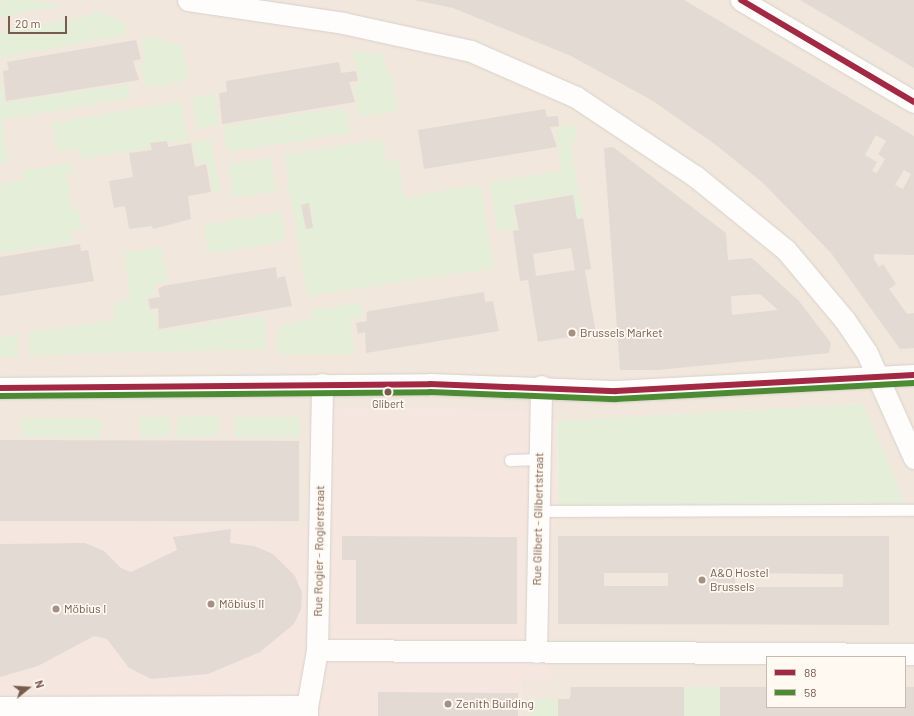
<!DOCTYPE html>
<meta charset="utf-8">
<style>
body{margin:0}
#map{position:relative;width:914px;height:716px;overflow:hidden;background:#f8f4ee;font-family:Barlow,sans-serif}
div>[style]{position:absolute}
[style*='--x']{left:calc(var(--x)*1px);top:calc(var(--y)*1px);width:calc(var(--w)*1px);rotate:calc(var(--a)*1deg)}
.residential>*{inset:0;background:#f1e7dc}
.commercial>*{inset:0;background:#f5e7e0}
.green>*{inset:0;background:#e5eed9}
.building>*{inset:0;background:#e3dad3}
.roads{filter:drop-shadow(0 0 1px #d7d1cc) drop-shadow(0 0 1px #d7d1cc)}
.service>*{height:11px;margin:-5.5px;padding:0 5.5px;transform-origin:5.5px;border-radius:5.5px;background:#fefdfc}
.minor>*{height:21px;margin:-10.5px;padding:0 10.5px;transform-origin:10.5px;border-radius:10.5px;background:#fefdfc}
.tertiary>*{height:22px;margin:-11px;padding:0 11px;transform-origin:11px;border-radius:11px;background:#fefdfc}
.bus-1>*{height:6px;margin:-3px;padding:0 3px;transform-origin:3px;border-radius:3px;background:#a12944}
.bus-2>*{height:6px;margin:-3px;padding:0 3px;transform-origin:3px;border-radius:3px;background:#4c8b33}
.dots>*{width:11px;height:11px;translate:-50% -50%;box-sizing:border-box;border:2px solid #fff9f1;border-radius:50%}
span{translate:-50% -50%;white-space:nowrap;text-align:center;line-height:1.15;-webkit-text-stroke:3.5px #fff9f1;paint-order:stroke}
.bus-label{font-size:11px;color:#775c4e}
.poi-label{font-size:12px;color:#775c4e}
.left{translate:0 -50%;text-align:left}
.street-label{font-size:12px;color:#775c4e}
.legend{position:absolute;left:766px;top:656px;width:140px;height:52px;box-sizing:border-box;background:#fff9f1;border:1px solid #c9bab0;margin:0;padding:5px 7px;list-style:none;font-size:12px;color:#775c4e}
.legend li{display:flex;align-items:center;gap:8px;height:20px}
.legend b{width:20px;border:1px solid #c9bab0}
.north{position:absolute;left:8px;top:668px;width:40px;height:40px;-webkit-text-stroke:3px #fff9f1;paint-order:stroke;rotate:72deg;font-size:11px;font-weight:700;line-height:16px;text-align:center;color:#775c4e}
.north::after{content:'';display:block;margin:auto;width:14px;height:18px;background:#775c4e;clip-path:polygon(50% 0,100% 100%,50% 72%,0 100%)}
.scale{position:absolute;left:8px;top:16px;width:59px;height:18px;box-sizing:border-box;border:2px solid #775c4e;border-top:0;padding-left:5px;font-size:12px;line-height:14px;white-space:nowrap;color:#775c4e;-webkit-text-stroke:3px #fff9f1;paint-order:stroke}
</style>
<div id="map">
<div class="residential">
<i style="clip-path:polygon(evenodd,0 0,914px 0,914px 716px,522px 716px,521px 678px,551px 678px,551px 535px,558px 505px,905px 503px,863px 404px,578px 420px,557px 421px,519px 410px,313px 409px,314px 425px,309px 425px,307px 526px,0 524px,0 0,767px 657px,905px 657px,905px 707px,767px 707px,767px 657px)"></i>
</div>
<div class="commercial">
<i style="clip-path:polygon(313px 409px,519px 410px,557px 421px,558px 505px,551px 535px,551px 679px,521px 679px,522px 716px,0 716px,0 524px,307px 526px,309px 425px,314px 425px)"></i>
</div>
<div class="green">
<i style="clip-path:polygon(0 0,29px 0,63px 5px,0 17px)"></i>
<i style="clip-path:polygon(93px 9px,126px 23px,125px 35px,0 58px,0 32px,89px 16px)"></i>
<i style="clip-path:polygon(153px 37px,183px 47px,188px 80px,145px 88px,140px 63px,145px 61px,141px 38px)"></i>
<i style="clip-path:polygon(352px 50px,384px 55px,387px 74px,392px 73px,397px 111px,359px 117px,354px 85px,360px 84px)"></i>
<i style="clip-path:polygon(0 79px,6px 102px,128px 84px,130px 98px,2px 120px,8px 161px,0 163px)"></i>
<i style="clip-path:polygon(214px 94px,219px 125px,197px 129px,192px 98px)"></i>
<i style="clip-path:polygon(181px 101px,188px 141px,149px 142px,149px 148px,81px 159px,78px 149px,57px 152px,52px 123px)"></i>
<i style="clip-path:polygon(346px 107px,350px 133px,227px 152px,223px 126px)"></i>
<i style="clip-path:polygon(574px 124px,578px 140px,570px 143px,583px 217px,577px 217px,573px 194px,513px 203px,517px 228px,498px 231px,490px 182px,562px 171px,555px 128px)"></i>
<i style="clip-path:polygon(210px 139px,220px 191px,213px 192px,207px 162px,197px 164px,193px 142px)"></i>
<i style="clip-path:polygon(383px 139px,386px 162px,398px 160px,404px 197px,481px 185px,494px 268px,307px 296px,284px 155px)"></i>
<i style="clip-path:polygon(271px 158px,276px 192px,233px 197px,229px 164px)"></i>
<i style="clip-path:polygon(72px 162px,73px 172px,66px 174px,72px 210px,80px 210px,82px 229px,70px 231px,72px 242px,0 253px,0 184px,23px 180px,22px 171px)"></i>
<i style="clip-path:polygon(281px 212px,285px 241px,208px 254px,204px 225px)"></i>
<i style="clip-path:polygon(161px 247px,168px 282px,154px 283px,157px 295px,146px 297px,148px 311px,155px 310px,158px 331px,264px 315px,266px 349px,30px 355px,29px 332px,115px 320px,113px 303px,130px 300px,124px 253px)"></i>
<i style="clip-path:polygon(360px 303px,363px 317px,350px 319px,355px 354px,276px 354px,279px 326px,312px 320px,311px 310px)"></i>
<i style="clip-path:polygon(18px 334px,18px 356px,0 357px,0 338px)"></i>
<i style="clip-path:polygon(863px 404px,905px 503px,558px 505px,557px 421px)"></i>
<i style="clip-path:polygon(219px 416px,219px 436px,177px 437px,177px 417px)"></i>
<i style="clip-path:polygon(140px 417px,170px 417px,170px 436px,140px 437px)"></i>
<i style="clip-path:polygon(235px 417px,300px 417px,300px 437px,235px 437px)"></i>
<i style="clip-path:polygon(21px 418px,101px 419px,100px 438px,21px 436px)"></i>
<i style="clip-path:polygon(684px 687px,720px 687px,720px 716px,684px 716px)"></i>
<i style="clip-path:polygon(529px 699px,558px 699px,558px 716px,529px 716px)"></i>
</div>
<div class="building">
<i style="clip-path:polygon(evenodd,414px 0,684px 0,914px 136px,914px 255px,874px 254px,874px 259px,879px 267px,883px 264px,896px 284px,889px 289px,907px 314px,914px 313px,914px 348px,900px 349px,831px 253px,763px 183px,716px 145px,653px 101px,571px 56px,453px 8px,414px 0,876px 135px,886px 141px,878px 154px,885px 159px,877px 173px,872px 171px,877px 162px,865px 155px,876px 135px,414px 0,904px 170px,911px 174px,903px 189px,895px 185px,904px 170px)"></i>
<i style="clip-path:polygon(800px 0,914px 0,914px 68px,834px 20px)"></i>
<i style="clip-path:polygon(136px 40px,141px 59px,133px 61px,139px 80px,6px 101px,3px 71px,9px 70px,7px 62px)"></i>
<i style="clip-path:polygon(339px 62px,341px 73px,356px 71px,358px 81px,349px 82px,355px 102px,222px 124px,219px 93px,227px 92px,226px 81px)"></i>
<i style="clip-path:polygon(545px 109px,547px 117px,558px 116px,559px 126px,550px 127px,557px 147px,424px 169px,418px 130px)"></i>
<i style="clip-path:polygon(167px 141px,168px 147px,191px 143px,195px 167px,206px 164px,211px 192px,188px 196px,191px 219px,153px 229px,152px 226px,129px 229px,125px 206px,114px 208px,109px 181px,133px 177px,129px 153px,152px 150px,150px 143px)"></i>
<i style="clip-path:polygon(evenodd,613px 147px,726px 233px,728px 260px,752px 258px,799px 301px,831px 343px,829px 353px,658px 370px,620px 370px,604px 148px,613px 147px,760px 294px,778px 310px,732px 315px,731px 296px,760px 294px)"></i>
<i style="clip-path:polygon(evenodd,573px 195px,577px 219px,583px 218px,591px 269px,585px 270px,596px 333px,538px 342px,528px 280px,520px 281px,513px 231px,519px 230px,514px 205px,573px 195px,571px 248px,575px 270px,536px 276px,533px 254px,571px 248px)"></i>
<i style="clip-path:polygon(309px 203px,313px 228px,306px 229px,301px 205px)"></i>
<i style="clip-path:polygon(80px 244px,81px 251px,88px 250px,94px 281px,0 296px,0 257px)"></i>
<i style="clip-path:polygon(276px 267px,277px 278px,285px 276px,292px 306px,159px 329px,158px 308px,150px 309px,148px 299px,160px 297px,158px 289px,163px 286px)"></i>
<i style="clip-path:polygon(484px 292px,485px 302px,493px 301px,499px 331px,366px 353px,365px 332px,358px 334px,356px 323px,367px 321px,366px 313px,369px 311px)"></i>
<i style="clip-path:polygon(0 440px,299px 441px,299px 521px,0 521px)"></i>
<i style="clip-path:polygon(231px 529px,230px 543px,254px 546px,273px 554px,295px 576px,302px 593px,301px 609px,294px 624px,260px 652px,208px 674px,151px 679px,129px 668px,107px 639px,94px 636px,38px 666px,0 677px,0 544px,85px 543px,104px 551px,121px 568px,131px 572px,177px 550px,173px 537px)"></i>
<i style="clip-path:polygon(342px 536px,517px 537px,517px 624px,356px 624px,356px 560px,342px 560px)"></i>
<i style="clip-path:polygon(evenodd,558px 536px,889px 536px,889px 625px,558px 624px,558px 536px,604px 573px,668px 573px,668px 586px,604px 586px,604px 573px,558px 536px,735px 573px,843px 574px,843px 587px,735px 587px,735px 573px)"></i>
<i style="clip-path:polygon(571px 687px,684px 687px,684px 716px,558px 716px,558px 699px,570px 699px)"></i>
<i style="clip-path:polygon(720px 687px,767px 687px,767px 707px,905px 707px,905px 687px,914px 687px,914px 716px,720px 716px)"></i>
<i style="clip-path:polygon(378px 692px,518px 693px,518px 716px,378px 716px)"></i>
</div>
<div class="roads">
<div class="service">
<i style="--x:510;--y:460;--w:29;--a:-2"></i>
<i style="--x:539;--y:511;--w:375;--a:-0.2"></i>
</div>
<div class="minor">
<i style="--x:188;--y:0;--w:157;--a:8.4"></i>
<i style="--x:343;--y:23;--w:131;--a:12.3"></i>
<i style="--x:471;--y:51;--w:115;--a:23.7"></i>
<i style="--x:576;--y:97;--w:143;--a:33.6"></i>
<i style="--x:695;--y:176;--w:117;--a:39.1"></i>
<i style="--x:786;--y:250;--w:90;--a:50"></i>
<i style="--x:844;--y:319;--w:41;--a:55.9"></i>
<i style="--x:867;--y:353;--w:115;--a:65.9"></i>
<i style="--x:741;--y:0;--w:201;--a:30.5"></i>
<i style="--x:0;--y:388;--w:430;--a:-0.5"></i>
<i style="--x:430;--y:384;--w:186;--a:2.2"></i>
<i style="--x:616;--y:391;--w:298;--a:-3.1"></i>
<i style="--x:317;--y:650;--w:597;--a:0.38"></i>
<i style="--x:536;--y:652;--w:266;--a:-88.9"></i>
<i style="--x:307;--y:707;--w:58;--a:-80"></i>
<i style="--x:317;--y:650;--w:266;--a:-88.9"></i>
</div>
<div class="tertiary">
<i style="--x:0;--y:708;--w:307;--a:-0.2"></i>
<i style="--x:307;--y:707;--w:9;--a:90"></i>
</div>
</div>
<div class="bus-1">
<i style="--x:741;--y:0;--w:201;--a:30.5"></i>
<i style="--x:0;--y:388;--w:430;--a:-0.5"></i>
<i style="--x:430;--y:384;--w:186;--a:2.2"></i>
<i style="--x:616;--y:391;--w:298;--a:-3.1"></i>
</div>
<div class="bus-2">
<i style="--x:0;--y:396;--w:430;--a:-0.5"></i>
<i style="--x:430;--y:392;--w:186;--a:2.2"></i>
<i style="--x:616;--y:399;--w:298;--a:-3.1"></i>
</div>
<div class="dots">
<i style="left:572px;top:333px;background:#a49186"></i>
<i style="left:388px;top:392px;background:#775c4e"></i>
<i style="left:702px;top:580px;background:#a49186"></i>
<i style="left:211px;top:604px;background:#a49186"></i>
<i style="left:56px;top:609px;background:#a49186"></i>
<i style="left:448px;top:704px;background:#a49186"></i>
</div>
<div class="bus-label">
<span style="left:388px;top:404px">Glibert</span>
</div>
<div class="poi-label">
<span class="left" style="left:580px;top:333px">Brussels Market</span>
<span class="left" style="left:710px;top:580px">A&amp;O Hostel<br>Brussels</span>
<span class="left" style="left:219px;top:604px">Möbius II</span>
<span class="left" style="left:64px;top:609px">Möbius I</span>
<span class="left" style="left:456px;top:704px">Zenith Building</span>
</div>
<div class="street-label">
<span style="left:538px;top:519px;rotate:-89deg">Rue Glibert - Glibertstraat</span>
<span style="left:319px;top:551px;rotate:-89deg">Rue Rogier - Rogierstraat</span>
</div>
<ul class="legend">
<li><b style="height:5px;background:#a12944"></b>88</li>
<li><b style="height:5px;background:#4c8b33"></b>58</li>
</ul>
<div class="north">N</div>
<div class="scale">20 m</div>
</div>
